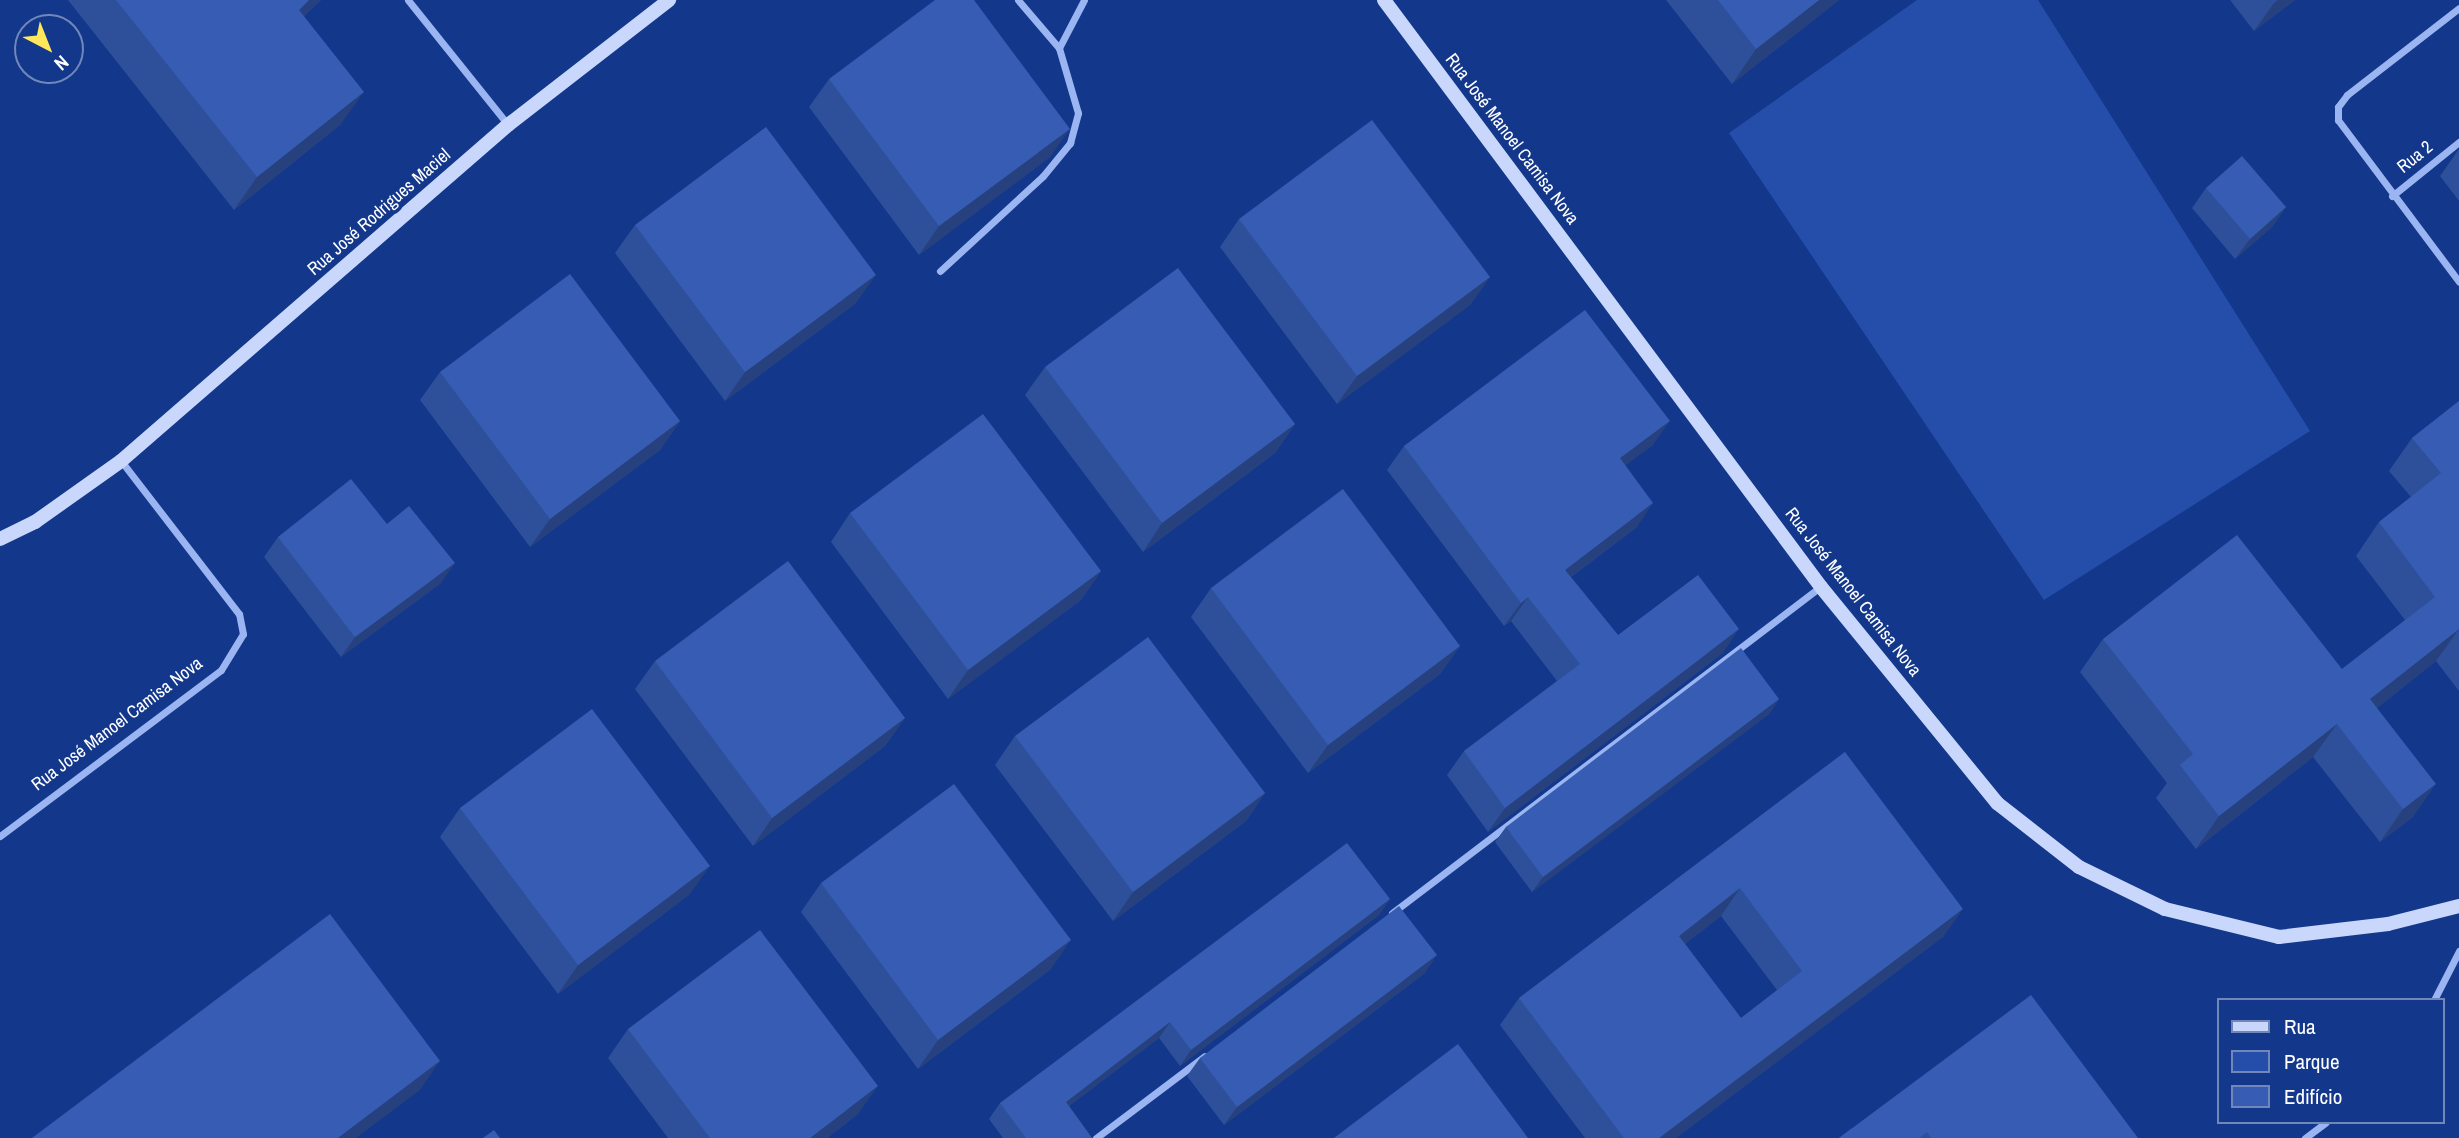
<!DOCTYPE html>
<meta charset="utf-8">
<style>
body{margin:0}
#map{position:relative;width:2459px;height:1138px;overflow:hidden;background:#13378b;font-family:"Archivo Narrow",sans-serif}
div>[style]{position:absolute}
[style*='--x']{left:calc(var(--x)*1px);top:calc(var(--y)*1px);width:calc(var(--w)*1px);rotate:calc(var(--a)*1deg)}
.green>*{inset:0;background:#244eaa}
.street>*{height:7px;margin:-3.5px;padding:0 3.5px;transform-origin:3.5px;border-radius:3.5px;background:#9ab5f1}
.secondary>*{height:14px;margin:-7px;padding:0 7px;transform-origin:7px;border-radius:7px;background:#c8d7fb}
.wall>*{inset:0;background:#2e509a}
.shaded-wall>*{inset:0;background:#26417d}
.building>*{inset:0;background:#365db3}
span{translate:-50% -50%;white-space:nowrap;text-align:center;line-height:1.15;-webkit-text-stroke:7px #13378b;paint-order:stroke}
.street-label{font-size:18px;color:#fff}
.legend{position:absolute;left:2217px;top:998px;width:228px;height:126px;box-sizing:border-box;background:#13378b;border:2px solid #7187b9;margin:0;padding:9px 12px;list-style:none;font-size:21px;color:#fff}
.legend li{display:flex;align-items:center;gap:14px;height:35px}
.legend b{width:35px;border:2px solid #7187b9}
.north{position:absolute;left:14px;top:14px;width:70px;height:70px;box-sizing:border-box;background:#13378b;border:2px solid #7187b9;border-radius:50%;rotate:138deg;font-size:19px;font-weight:700;line-height:28px;text-align:center;color:#fff}
.north::after{content:'';display:block;margin:auto;width:24px;height:32px;background:#ffe65a;clip-path:polygon(50% 0,100% 100%,50% 72%,0 100%)}
</style>
<div id="map">
<div class="green">
<i style="clip-path:polygon(1917px 0,2038px 0,2310px 431px,2044px 600px,1729px 133px)"></i>
</div>
<div class="street">
<i style="--x:408;--y:0;--w:160;--a:51.3"></i>
<i style="--x:2459;--y:8;--w:142;--a:142.2"></i>
<i style="--x:2347;--y:95;--w:15;--a:127"></i>
<i style="--x:2338;--y:107;--w:13;--a:90"></i>
<i style="--x:2338;--y:120;--w:202;--a:53.2"></i>
<i style="--x:1059;--y:48;--w:54;--a:-62.5"></i>
<i style="--x:2392;--y:196;--w:86;--a:-38.9"></i>
<i style="--x:940;--y:271;--w:140;--a:-42.7"></i>
<i style="--x:1043;--y:176;--w:43;--a:-50.7"></i>
<i style="--x:1070;--y:143;--w:31;--a:-75"></i>
<i style="--x:1078;--y:113;--w:68;--a:-106.3"></i>
<i style="--x:1059;--y:48;--w:63;--a:-130.5"></i>
<i style="--x:0;--y:836;--w:276;--a:-36.9"></i>
<i style="--x:221;--y:670;--w:42;--a:-58.6"></i>
<i style="--x:243;--y:634;--w:20;--a:-101"></i>
<i style="--x:239;--y:614;--w:193;--a:-127.6"></i>
<i style="--x:1392;--y:913;--w:538;--a:-37.3"></i>
<i style="--x:2434;--y:1000;--w:55;--a:-63"></i>
<i style="--x:1096;--y:1138;--w:136;--a:-37"></i>
<i style="--x:2305;--y:1138;--w:26;--a:-37"></i>
</div>
<div class="secondary">
<i style="--x:1384;--y:0;--w:732;--a:53.33"></i>
<i style="--x:1821;--y:587;--w:279;--a:50.8"></i>
<i style="--x:1997;--y:803;--w:104;--a:38"></i>
<i style="--x:2079;--y:867;--w:96;--a:26"></i>
<i style="--x:2165;--y:909;--w:117;--a:13.8"></i>
<i style="--x:2279;--y:937;--w:110;--a:-6.8"></i>
<i style="--x:2388;--y:924;--w:73;--a:-14.2"></i>
<i style="--x:0;--y:539;--w:39;--a:-26"></i>
<i style="--x:35;--y:522;--w:105;--a:-35.3"></i>
<i style="--x:121;--y:461;--w:513;--a:-40.97"></i>
<i style="--x:508;--y:125;--w:204;--a:-37.8"></i>
</div>
<div class="wall">
<i style="clip-path:polygon(68px 0,321px 0,304px 16px,341px 124px,234px 210px)"></i>
<i style="clip-path:polygon(1666px 0,1839px 0,1732px 84px)"></i>
<i style="clip-path:polygon(2230px 0,2295px 0,2254px 31px)"></i>
<i style="clip-path:polygon(829px 79px,1050px 157px,919px 255px,809px 107px)"></i>
<i style="clip-path:polygon(2459px 149px,2459px 201px,2440px 176px)"></i>
<i style="clip-path:polygon(2206px 188px,2286px 207px,2272px 227px,2235px 259px,2192px 208px)"></i>
<i style="clip-path:polygon(1239px 219px,1490px 277px,1470px 305px,1337px 404px,1220px 247px)"></i>
<i style="clip-path:polygon(635px 225px,856px 303px,725px 401px,615px 253px)"></i>
<i style="clip-path:polygon(1045px 367px,1295px 424px,1275px 453px,1143px 552px,1025px 395px)"></i>
<i style="clip-path:polygon(440px 372px,680px 421px,660px 450px,530px 547px,420px 400px)"></i>
<i style="clip-path:polygon(2459px 401px,2459px 691px,2436px 661px,2377px 708px,2413px 817px,2380px 842px,2313px 757px,2196px 849px,2156px 798px,2167px 783px,2080px 672px,2103px 639px,2342px 669px,2405px 620px,2356px 556px,2379px 522px,2411px 497px,2389px 471px,2412px 438px)"></i>
<i style="clip-path:polygon(1653px 445px,1625px 465px,1637px 527px,1571px 577px,1618px 635px,1723px 653px,1488px 832px,1447px 775px,1464px 751px,1557px 681px,1511px 621px,1504px 626px,1387px 470px,1404px 446px)"></i>
<i style="clip-path:polygon(850px 513px,1101px 571px,1081px 600px,948px 699px,831px 542px)"></i>
<i style="clip-path:polygon(387px 524px,441px 583px,341px 657px,264px 557px,278px 537px)"></i>
<i style="clip-path:polygon(1211px 588px,1460px 646px,1440px 674px,1308px 773px,1191px 617px)"></i>
<i style="clip-path:polygon(655px 661px,905px 718px,885px 746px,753px 846px,635px 689px)"></i>
<i style="clip-path:polygon(1779px 699px,1769px 714px,1532px 892px,1495px 842px,1506px 827px)"></i>
<i style="clip-path:polygon(1015px 736px,1265px 793px,1246px 821px,1113px 921px,995px 765px)"></i>
<i style="clip-path:polygon(evenodd,1845px 752px,1944px 936px,1676px 1138px,1585px 1138px,1500px 1025px,1519px 998px,1845px 752px,1721px 916px,1777px 990px,1741px 1018px,1685px 944px,1721px 916px)"></i>
<i style="clip-path:polygon(460px 808px,690px 894px,558px 994px,440px 837px)"></i>
<i style="clip-path:polygon(821px 883px,1051px 969px,918px 1069px,801px 912px)"></i>
<i style="clip-path:polygon(1390px 899px,1379px 915px,1180px 1066px,1159px 1038px,1069px 1106px,1092px 1138px,1003px 1138px,989px 1119px,1000px 1103px)"></i>
<i style="clip-path:polygon(1425px 973px,1224px 1125px,1187px 1076px,1200px 1058px)"></i>
<i style="clip-path:polygon(628px 1029px,858px 1114px,827px 1138px,668px 1138px,608px 1058px)"></i>
<i style="clip-path:polygon(1852px 1128px,2138px 1138px,1839px 1138px)"></i>
</div>
<div class="shaded-wall">
<i style="clip-path:polygon(309px 0,321px 0,276px 42px,299px 10px)"></i>
<i style="clip-path:polygon(1819px 0,1839px 0,1732px 84px,1756px 49px)"></i>
<i style="clip-path:polygon(2278px 0,2295px 0,2254px 31px,2274px 3px)"></i>
<i style="clip-path:polygon(364px 92px,341px 124px,234px 210px,257px 177px)"></i>
<i style="clip-path:polygon(1070px 129px,1050px 157px,919px 255px,939px 226px)"></i>
<i style="clip-path:polygon(2286px 207px,2272px 227px,2235px 259px,2250px 239px)"></i>
<i style="clip-path:polygon(876px 275px,856px 303px,725px 401px,745px 372px)"></i>
<i style="clip-path:polygon(1490px 277px,1470px 305px,1337px 404px,1357px 376px)"></i>
<i style="clip-path:polygon(680px 421px,660px 450px,530px 547px,550px 519px)"></i>
<i style="clip-path:polygon(1670px 421px,1653px 445px,1603px 482px,1620px 458px)"></i>
<i style="clip-path:polygon(1295px 424px,1275px 453px,1143px 552px,1162px 523px)"></i>
<i style="clip-path:polygon(1653px 503px,1637px 527px,1549px 593px,1565px 570px)"></i>
<i style="clip-path:polygon(455px 563px,441px 583px,341px 657px,355px 637px)"></i>
<i style="clip-path:polygon(1101px 571px,1081px 600px,948px 699px,968px 670px)"></i>
<i style="clip-path:polygon(1528px 597px,1511px 621px,1504px 626px,1521px 603px)"></i>
<i style="clip-path:polygon(1739px 629px,1723px 653px,1488px 832px,1505px 808px)"></i>
<i style="clip-path:polygon(2459px 629px,2436px 661px,2347px 732px,2370px 699px)"></i>
<i style="clip-path:polygon(1460px 646px,1440px 674px,1308px 773px,1328px 745px)"></i>
<i style="clip-path:polygon(1779px 699px,1769px 714px,1532px 892px,1543px 877px)"></i>
<i style="clip-path:polygon(905px 718px,885px 746px,753px 846px,772px 818px)"></i>
<i style="clip-path:polygon(2337px 724px,2313px 757px,2196px 849px,2219px 816px)"></i>
<i style="clip-path:polygon(2436px 784px,2413px 817px,2380px 842px,2403px 809px)"></i>
<i style="clip-path:polygon(1265px 793px,1246px 821px,1113px 921px,1133px 892px)"></i>
<i style="clip-path:polygon(710px 866px,690px 894px,558px 994px,578px 965px)"></i>
<i style="clip-path:polygon(1740px 888px,1721px 916px,1660px 963px,1679px 936px)"></i>
<i style="clip-path:polygon(1390px 899px,1379px 915px,1180px 1066px,1191px 1050px)"></i>
<i style="clip-path:polygon(1963px 909px,1944px 936px,1676px 1138px,1659px 1138px)"></i>
<i style="clip-path:polygon(1071px 940px,1051px 969px,918px 1069px,938px 1040px)"></i>
<i style="clip-path:polygon(1437px 955px,1425px 973px,1224px 1125px,1237px 1107px)"></i>
<i style="clip-path:polygon(1170px 1022px,1159px 1038px,1054px 1117px,1066px 1102px)"></i>
<i style="clip-path:polygon(440px 1061px,420px 1090px,356px 1138px,338px 1138px)"></i>
<i style="clip-path:polygon(878px 1086px,858px 1114px,827px 1138px,810px 1138px)"></i>
</div>
<div class="building">
<i style="clip-path:polygon(116px 0,309px 0,299px 10px,364px 92px,257px 177px)"></i>
<i style="clip-path:polygon(935px 0,974px 0,1070px 129px,939px 226px,829px 79px)"></i>
<i style="clip-path:polygon(1718px 0,1819px 0,1756px 49px)"></i>
<i style="clip-path:polygon(1372px 120px,1490px 277px,1357px 376px,1239px 219px)"></i>
<i style="clip-path:polygon(766px 127px,876px 275px,745px 372px,635px 225px)"></i>
<i style="clip-path:polygon(2242px 156px,2286px 207px,2250px 239px,2206px 188px)"></i>
<i style="clip-path:polygon(1178px 268px,1295px 424px,1162px 523px,1045px 367px)"></i>
<i style="clip-path:polygon(570px 274px,680px 421px,550px 519px,440px 372px)"></i>
<i style="clip-path:polygon(1585px 310px,1670px 421px,1620px 458px,1653px 503px,1565px 570px,1618px 635px,1698px 575px,1739px 629px,1505px 808px,1464px 751px,1580px 664px,1528px 597px,1521px 603px,1404px 446px)"></i>
<i style="clip-path:polygon(2459px 401px,2459px 629px,2370px 699px,2436px 784px,2403px 809px,2337px 724px,2219px 816px,2180px 765px,2193px 754px,2103px 639px,2237px 535px,2342px 669px,2435px 597px,2379px 522px,2441px 473px,2412px 438px)"></i>
<i style="clip-path:polygon(983px 414px,1101px 571px,968px 670px,850px 513px)"></i>
<i style="clip-path:polygon(351px 479px,387px 524px,409px 506px,455px 563px,355px 637px,278px 537px)"></i>
<i style="clip-path:polygon(1343px 489px,1460px 646px,1328px 745px,1211px 588px)"></i>
<i style="clip-path:polygon(788px 561px,905px 718px,772px 818px,655px 661px)"></i>
<i style="clip-path:polygon(1148px 637px,1265px 793px,1133px 892px,1015px 736px)"></i>
<i style="clip-path:polygon(1741px 648px,1779px 699px,1543px 877px,1506px 827px)"></i>
<i style="clip-path:polygon(592px 709px,710px 866px,578px 965px,460px 808px)"></i>
<i style="clip-path:polygon(evenodd,1845px 752px,1963px 909px,1659px 1138px,1624px 1138px,1519px 998px,1845px 752px,1740px 888px,1802px 971px,1741px 1018px,1679px 936px,1740px 888px)"></i>
<i style="clip-path:polygon(954px 784px,1071px 940px,938px 1040px,821px 883px)"></i>
<i style="clip-path:polygon(1347px 843px,1390px 899px,1191px 1050px,1170px 1022px,1066px 1102px,1092px 1138px,1026px 1138px,1000px 1103px)"></i>
<i style="clip-path:polygon(1399px 906px,1437px 955px,1237px 1107px,1200px 1058px)"></i>
<i style="clip-path:polygon(330px 914px,440px 1061px,338px 1138px,32px 1138px)"></i>
<i style="clip-path:polygon(760px 930px,878px 1086px,810px 1138px,710px 1138px,628px 1029px)"></i>
<i style="clip-path:polygon(2031px 995px,2138px 1138px,1931px 1138px,1927px 1132px,1919px 1138px,1839px 1138px)"></i>
<i style="clip-path:polygon(1458px 1044px,1528px 1138px,1334px 1138px)"></i>
<i style="clip-path:polygon(494px 1130px,500px 1138px,483px 1138px)"></i>
</div>
<div class="street-label">
<span style="left:1512px;top:139px;rotate:53deg">Rua José Manoel Camisa Nova</span>
<span style="left:2415px;top:157px;rotate:-39deg">Rua 2</span>
<span style="left:379px;top:212px;rotate:-41deg">Rua José Rodrigues Maciel</span>
<span style="left:1853px;top:592px;rotate:52deg">Rua José Manoel Camisa Nova</span>
<span style="left:117px;top:724px;rotate:-37deg">Rua José Manoel Camisa Nova</span>
</div>
<ul class="legend">
<li><b style="height:9px;background:#c8d7fb"></b>Rua</li>
<li><b style="height:19px;background:#244eaa"></b>Parque</li>
<li><b style="height:19px;background:#365db3"></b>Edifício</li>
</ul>
<div class="north">N</div>
</div>
